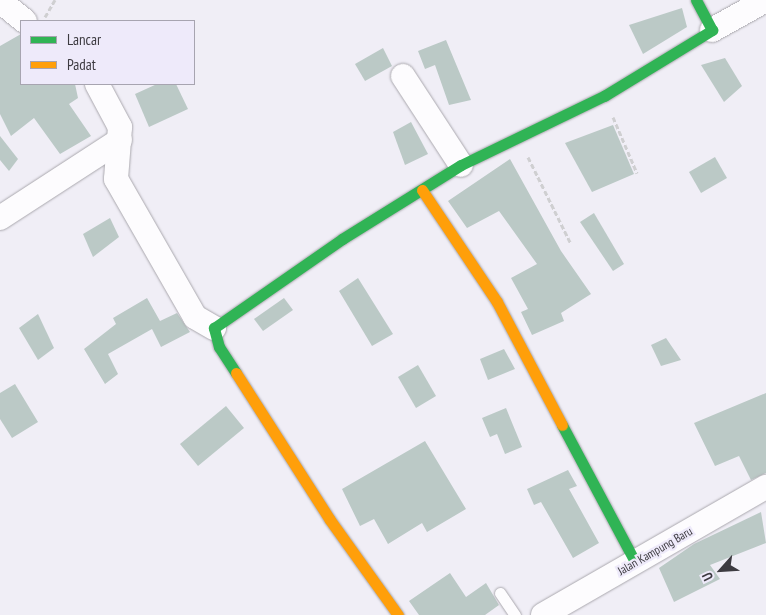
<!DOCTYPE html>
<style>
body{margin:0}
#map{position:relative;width:766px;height:615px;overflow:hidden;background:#f0eef6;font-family:"PT Sans Narrow",sans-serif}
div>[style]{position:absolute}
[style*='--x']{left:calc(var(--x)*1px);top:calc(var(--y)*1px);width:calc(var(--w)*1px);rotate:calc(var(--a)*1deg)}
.building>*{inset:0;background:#bbc9c6}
.path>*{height:3px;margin-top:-1.5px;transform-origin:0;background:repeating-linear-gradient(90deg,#cfcfd1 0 5px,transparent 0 7.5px)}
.roads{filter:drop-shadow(0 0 1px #aaa8ae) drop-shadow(0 0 1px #aaa8ae)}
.lane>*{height:11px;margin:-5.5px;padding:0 5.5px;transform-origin:5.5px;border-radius:5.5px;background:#fdfcfe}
.street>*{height:24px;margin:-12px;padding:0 12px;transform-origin:12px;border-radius:12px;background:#fdfcfe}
.fast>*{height:11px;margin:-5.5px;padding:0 5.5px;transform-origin:5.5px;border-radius:5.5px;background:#30b455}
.slow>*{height:11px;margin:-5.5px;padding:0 5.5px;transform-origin:5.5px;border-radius:5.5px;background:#ff9f0a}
span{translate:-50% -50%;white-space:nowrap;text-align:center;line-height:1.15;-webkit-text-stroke:4.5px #eeeafa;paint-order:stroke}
.street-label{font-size:12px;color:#3d3b41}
.legend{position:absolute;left:20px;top:20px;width:175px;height:65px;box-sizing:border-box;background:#eeeafa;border:1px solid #a7a4b0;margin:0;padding:6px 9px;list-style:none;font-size:15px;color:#3d3b41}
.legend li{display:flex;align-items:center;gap:10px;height:25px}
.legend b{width:25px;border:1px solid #a7a4b0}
.north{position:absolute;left:696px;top:545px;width:50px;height:50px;-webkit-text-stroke:4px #eeeafa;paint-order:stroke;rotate:244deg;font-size:14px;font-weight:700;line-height:20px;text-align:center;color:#3d3b41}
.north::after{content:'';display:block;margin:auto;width:18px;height:22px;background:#3d3b41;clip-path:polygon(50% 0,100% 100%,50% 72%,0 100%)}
</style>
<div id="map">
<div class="building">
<i style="clip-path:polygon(682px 8px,687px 27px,643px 54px,629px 25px)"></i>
<i style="clip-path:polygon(21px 34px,21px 84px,75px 84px,78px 98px,69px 104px,91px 136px,60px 154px,34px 118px,11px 136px,0 114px,0 46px)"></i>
<i style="clip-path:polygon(446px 40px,471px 100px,449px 105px,435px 65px,425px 69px,418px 51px)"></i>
<i style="clip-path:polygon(383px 48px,392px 66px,365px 81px,355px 64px)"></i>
<i style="clip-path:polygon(725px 58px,742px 86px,724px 102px,701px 65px)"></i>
<i style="clip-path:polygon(157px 84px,176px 84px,188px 109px,149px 127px,135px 94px)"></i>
<i style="clip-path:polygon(411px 122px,428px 154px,405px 165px,393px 132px)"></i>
<i style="clip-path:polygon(613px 125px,634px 174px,592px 192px,565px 143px)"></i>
<i style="clip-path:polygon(0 136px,18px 159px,9px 171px,0 160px)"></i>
<i style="clip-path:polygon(715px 157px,727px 178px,701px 193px,689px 172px)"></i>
<i style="clip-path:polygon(510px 159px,561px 251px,591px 294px,561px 313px,564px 321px,532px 335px,521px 312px,528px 309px,511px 278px,537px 264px,499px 211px,467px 228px,448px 201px)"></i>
<i style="clip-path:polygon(594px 213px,624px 264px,613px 271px,580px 222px)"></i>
<i style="clip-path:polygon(110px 218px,119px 237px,93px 257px,83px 234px)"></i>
<i style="clip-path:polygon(358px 278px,393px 334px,372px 346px,339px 291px)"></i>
<i style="clip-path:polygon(147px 298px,160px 321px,177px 313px,190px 332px,161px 347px,152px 329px,108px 354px,118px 374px,105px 384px,84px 349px,116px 324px,113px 318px)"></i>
<i style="clip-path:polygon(284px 298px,293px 310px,263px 331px,254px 319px)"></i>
<i style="clip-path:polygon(38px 314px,54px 348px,38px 360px,19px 328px)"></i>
<i style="clip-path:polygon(666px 338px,681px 360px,661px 366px,651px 345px)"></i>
<i style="clip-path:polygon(504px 349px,515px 369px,488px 380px,480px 359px)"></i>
<i style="clip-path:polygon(418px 365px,436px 396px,416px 408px,398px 377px)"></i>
<i style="clip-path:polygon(15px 384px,38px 422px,12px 438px,0 419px,0 393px)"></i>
<i style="clip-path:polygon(766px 393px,766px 473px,751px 480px,739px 456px,715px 466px,694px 423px)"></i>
<i style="clip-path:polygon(226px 406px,244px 428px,198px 466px,180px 444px)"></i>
<i style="clip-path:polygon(506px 408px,522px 447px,505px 454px,497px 434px,490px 437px,482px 418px)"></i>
<i style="clip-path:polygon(425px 441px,466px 509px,427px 532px,422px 523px,388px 544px,374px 519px,360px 526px,342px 489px)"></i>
<i style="clip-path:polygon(568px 470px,577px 486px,569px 489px,599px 543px,573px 558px,541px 502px,534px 505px,527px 489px)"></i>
<i style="clip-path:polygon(761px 512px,766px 543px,710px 565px,720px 579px,674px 602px,659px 568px,694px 544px)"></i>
<i style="clip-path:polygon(450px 573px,466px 597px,486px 583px,499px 605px,485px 615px,419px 615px,409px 601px)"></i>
</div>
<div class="path">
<i style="--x:45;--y:17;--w:20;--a:-60"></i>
<i style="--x:613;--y:117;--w:61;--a:66.8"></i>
<i style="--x:528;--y:157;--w:97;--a:63.7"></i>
</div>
<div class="roads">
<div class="lane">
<i style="--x:500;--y:593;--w:27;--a:56"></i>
</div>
<div class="street">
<i style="--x:0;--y:1;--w:32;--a:39"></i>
<i style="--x:712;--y:30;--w:62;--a:-29.1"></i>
<i style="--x:403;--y:76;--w:106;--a:56.9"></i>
<i style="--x:97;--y:84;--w:49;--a:61.9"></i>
<i style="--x:120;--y:127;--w:52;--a:94.4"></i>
<i style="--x:116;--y:179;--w:159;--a:60.2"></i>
<i style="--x:195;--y:317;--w:22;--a:30"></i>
<i style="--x:0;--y:218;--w:143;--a:-33"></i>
<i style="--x:543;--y:615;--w:257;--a:-29.9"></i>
</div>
<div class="fast">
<i style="--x:236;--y:373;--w:31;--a:-123"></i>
<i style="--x:219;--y:347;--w:20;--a:-105"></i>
<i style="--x:214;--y:328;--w:156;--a:-34.8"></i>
<i style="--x:342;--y:239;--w:140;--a:-31.9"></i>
<i style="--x:461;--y:165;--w:159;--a:-25.8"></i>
<i style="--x:604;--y:96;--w:127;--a:-31.4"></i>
<i style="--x:712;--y:30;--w:34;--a:-118"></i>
<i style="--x:562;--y:425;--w:155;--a:61.9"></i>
</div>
<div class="slow">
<i style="--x:422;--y:190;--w:135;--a:56.2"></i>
<i style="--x:497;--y:302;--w:139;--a:62.1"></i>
<i style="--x:236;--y:373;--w:174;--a:57.4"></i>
<i style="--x:330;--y:520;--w:117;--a:54.4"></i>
</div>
</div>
<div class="street-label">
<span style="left:655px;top:551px;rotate:-30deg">Jalan Kampung Baru</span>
</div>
<ul class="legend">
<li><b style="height:6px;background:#30b455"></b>Lancar</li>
<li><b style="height:6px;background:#ff9f0a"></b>Padat</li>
</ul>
<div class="north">U</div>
</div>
